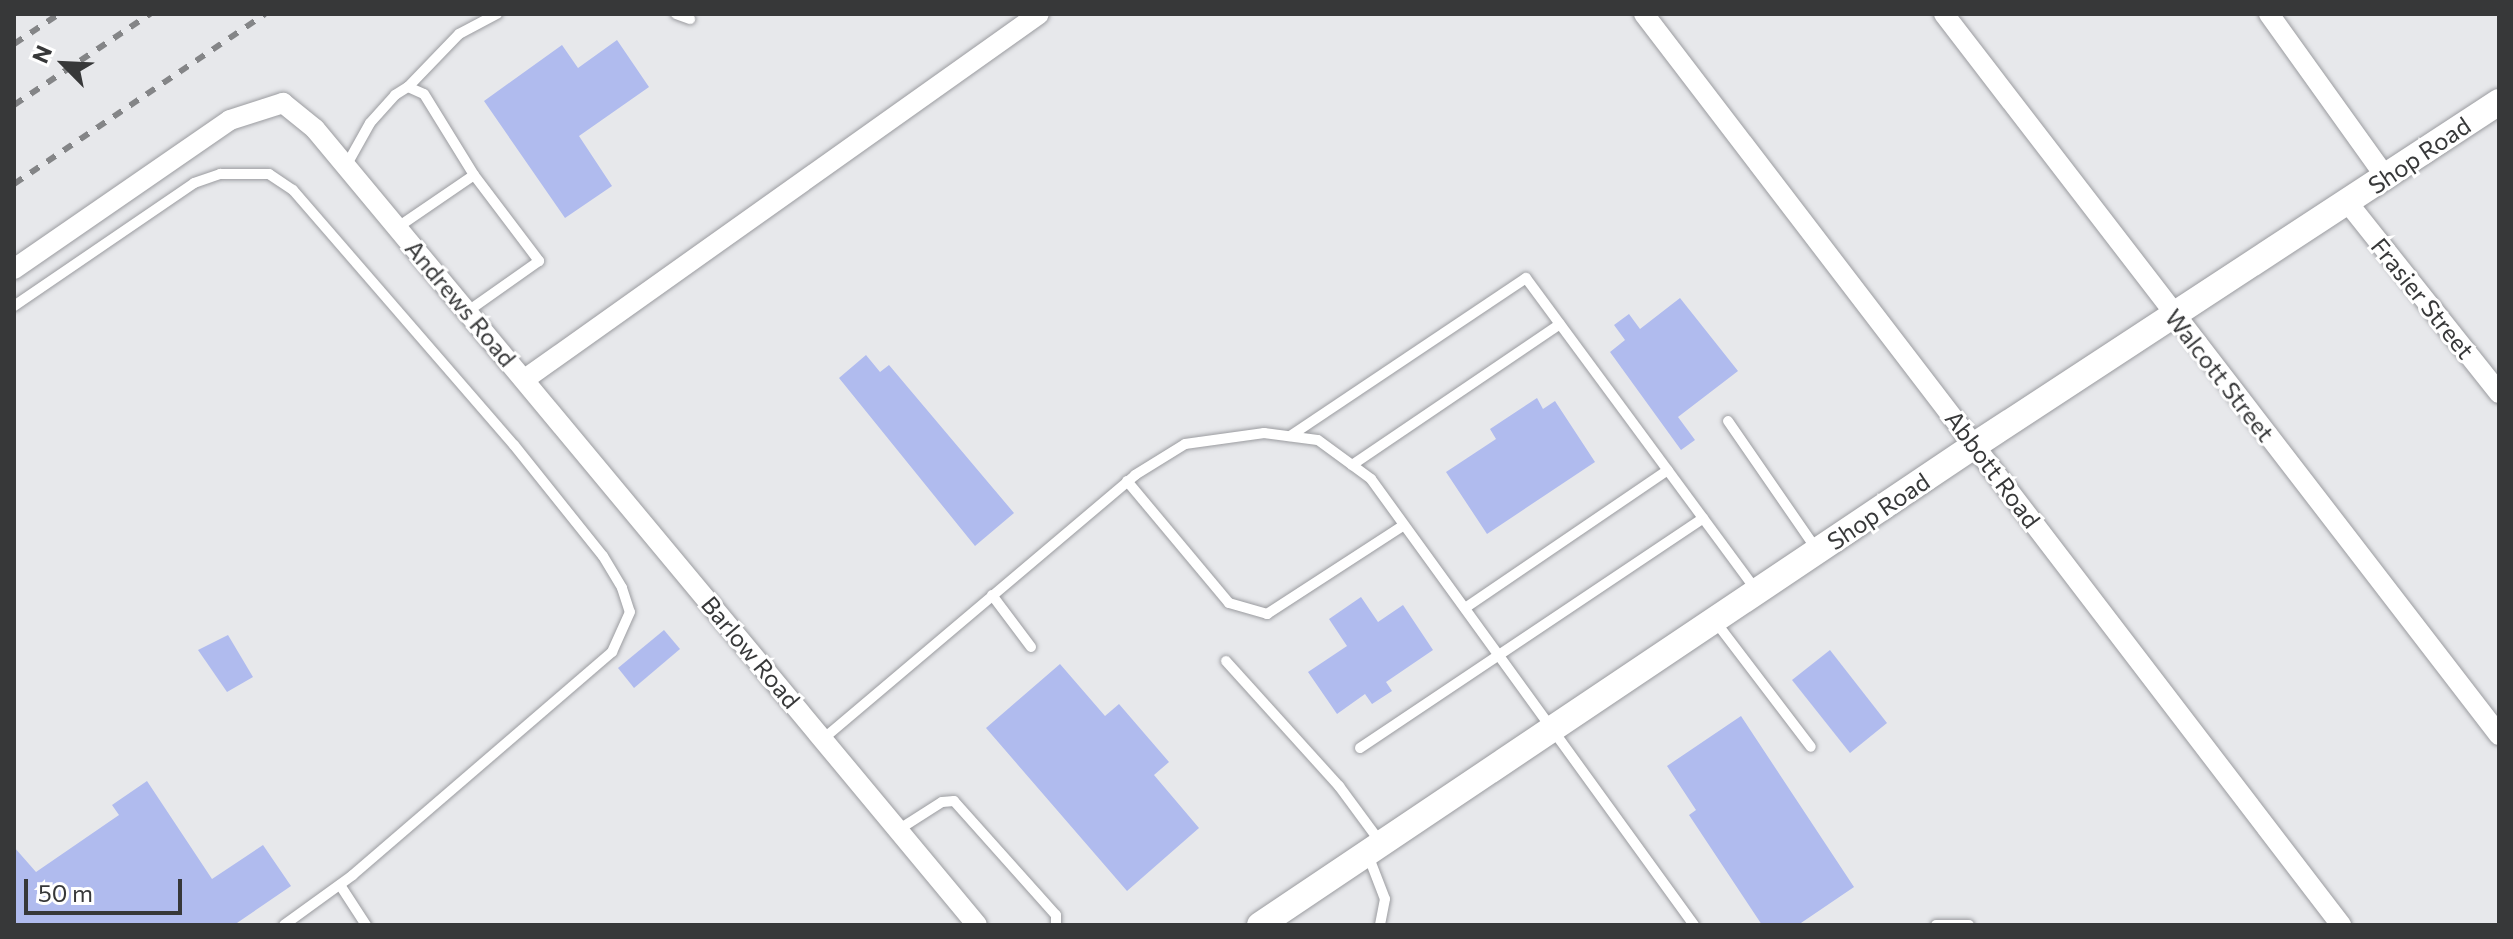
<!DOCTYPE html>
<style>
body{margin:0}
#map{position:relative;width:2513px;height:939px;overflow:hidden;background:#e7e8eb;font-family:Commissioner,sans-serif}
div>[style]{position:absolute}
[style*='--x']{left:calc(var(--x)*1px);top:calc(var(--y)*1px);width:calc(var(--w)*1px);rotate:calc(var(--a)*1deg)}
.building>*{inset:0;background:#b0bbee}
.roads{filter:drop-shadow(0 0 2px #9b9ca0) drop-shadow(0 0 2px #9b9ca0)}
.service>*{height:10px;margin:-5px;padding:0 5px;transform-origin:5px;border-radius:5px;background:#fff}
.minor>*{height:20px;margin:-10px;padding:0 10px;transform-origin:10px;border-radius:10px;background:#fff}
.tertiary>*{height:26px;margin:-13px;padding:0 13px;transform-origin:13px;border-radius:13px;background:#fff}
.rail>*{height:6px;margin-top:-3px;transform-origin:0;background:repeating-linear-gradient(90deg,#848587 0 10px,transparent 0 20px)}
span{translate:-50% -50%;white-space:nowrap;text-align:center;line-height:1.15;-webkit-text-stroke:6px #fff;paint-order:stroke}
.street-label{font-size:24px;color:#373839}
.frame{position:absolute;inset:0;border:16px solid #373839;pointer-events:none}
.north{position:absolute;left:24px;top:24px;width:80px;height:80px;-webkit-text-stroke:6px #fff;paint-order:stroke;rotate:294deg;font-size:22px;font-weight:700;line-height:32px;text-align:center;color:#373839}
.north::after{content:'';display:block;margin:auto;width:28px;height:36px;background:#373839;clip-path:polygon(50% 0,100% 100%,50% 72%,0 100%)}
.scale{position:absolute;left:24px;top:879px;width:158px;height:36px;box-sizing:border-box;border:4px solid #373839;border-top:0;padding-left:10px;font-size:24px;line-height:28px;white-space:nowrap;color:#373839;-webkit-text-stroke:6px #fff;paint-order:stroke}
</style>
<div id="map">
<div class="building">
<i style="clip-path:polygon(617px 40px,649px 87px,579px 136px,612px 186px,565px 218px,484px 101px,562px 45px,578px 68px)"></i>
<i style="clip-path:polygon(1680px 298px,1738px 371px,1678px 417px,1695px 440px,1681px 450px,1610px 352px,1625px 340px,1614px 325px,1629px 314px,1640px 329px)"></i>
<i style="clip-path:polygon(866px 355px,880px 372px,889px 365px,1014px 513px,975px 546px,839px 378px)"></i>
<i style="clip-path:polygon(1537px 398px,1543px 409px,1555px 401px,1595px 462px,1487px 534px,1446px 472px,1496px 439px,1490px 429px)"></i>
<i style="clip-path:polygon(1361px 597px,1378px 622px,1403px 605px,1433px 650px,1386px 682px,1392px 691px,1372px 704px,1365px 694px,1337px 714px,1308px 672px,1347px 646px,1329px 619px)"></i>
<i style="clip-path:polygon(664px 630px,680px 649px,634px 688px,618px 668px)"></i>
<i style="clip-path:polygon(228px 635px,253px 677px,227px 692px,198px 650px)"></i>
<i style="clip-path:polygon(1830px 650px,1887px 723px,1850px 753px,1792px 680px)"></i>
<i style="clip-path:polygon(1060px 664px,1105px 716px,1119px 704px,1169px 762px,1154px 775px,1199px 828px,1127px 891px,986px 728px)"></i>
<i style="clip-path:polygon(1741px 716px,1854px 887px,1798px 925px,1762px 925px,1689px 815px,1696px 810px,1667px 766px)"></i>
<i style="clip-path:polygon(147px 781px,212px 879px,263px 845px,291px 886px,234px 925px,14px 925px,14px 847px,36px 872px,119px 815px,112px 805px)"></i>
</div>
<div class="roads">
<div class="service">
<i style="--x:676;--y:14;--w:15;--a:20"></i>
<i style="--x:408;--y:87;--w:74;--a:-46.1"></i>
<i style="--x:459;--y:34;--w:43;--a:-27.8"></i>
<i style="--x:346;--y:166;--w:49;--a:-60.8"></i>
<i style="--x:370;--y:123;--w:38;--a:-48"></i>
<i style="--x:395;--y:95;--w:15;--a:-32"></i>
<i style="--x:408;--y:87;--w:17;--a:24"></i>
<i style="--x:424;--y:94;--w:95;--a:58.3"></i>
<i style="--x:474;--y:175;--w:108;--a:52.9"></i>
<i style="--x:539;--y:261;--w:87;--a:144.8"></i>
<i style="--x:398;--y:227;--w:92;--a:-34.4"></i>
<i style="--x:14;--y:306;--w:218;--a:-34.3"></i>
<i style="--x:194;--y:183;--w:28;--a:-19"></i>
<i style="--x:220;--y:174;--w:49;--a:0"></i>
<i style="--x:269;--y:174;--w:29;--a:34"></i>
<i style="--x:293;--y:190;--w:337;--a:49.1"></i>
<i style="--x:514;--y:445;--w:142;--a:51.3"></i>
<i style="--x:603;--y:556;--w:37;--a:59"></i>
<i style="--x:622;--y:588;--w:25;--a:72"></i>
<i style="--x:630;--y:612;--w:44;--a:114.2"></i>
<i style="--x:612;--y:652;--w:342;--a:139.3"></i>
<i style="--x:353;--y:875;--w:85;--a:144.1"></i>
<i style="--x:1728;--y:421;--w:157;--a:55.4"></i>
<i style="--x:1290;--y:436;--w:284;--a:-33.8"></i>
<i style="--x:1526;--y:278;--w:389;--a:53.6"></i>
<i style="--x:1352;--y:465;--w:251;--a:-34.1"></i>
<i style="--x:1127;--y:481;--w:159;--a:50.1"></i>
<i style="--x:1229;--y:603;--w:40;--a:16"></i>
<i style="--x:1267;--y:614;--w:163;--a:-33"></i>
<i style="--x:992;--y:595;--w:65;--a:53.1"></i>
<i style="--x:1465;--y:608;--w:245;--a:-34.2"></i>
<i style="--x:1715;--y:621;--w:158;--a:52.7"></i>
<i style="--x:1226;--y:661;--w:169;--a:47.9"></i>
<i style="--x:1339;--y:786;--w:71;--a:53.6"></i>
<i style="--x:823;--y:739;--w:409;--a:-40.2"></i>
<i style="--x:1135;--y:475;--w:59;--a:-31.8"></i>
<i style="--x:1185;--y:444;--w:80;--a:-7.9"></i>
<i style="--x:1264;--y:433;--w:54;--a:7.4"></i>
<i style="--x:1318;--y:440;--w:66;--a:36.3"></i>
<i style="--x:1371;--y:479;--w:551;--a:54.09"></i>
<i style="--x:1360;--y:748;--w:413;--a:-33.8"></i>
<i style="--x:898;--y:830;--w:52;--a:-32.5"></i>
<i style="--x:942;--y:802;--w:12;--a:-5"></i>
<i style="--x:954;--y:801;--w:153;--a:48.2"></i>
<i style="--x:1056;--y:915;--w:10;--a:90"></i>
<i style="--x:1368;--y:855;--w:47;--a:68.9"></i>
<i style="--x:1385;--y:899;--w:26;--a:101"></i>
<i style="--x:340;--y:885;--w:48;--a:57"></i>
<i style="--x:1936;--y:925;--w:33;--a:0"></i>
</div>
<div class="minor">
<i style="--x:1644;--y:14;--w:1147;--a:52.58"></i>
<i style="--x:1944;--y:14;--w:910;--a:52.41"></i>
<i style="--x:2269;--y:14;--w:199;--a:54.4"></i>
<i style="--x:2348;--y:203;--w:243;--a:51.5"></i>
<i style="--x:14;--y:269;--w:262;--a:-34.6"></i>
<i style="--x:230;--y:120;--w:56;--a:-17.8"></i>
<i style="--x:283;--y:103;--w:41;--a:39.1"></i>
<i style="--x:315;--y:129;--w:1035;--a:50.25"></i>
<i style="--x:525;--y:379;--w:630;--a:-35.38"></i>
</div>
<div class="tertiary">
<i style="--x:1260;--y:925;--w:861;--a:-33.87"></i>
<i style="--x:1975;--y:445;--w:626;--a:-33.21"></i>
</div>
</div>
<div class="rail">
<i style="--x:14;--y:44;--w:54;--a:-33.7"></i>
<i style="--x:14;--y:105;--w:164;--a:-33.8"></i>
<i style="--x:14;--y:184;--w:303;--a:-34.1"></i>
</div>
<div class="street-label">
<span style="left:2419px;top:155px;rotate:-34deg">Shop Road</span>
<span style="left:2423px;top:298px;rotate:51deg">Frasier Street</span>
<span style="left:461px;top:303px;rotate:50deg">Andrews Road</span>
<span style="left:2220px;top:375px;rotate:52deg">Walcott Street</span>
<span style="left:1993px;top:469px;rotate:53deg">Abbott Road</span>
<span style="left:1878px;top:511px;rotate:-34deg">Shop Road</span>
<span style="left:751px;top:652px;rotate:50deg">Barlow Road</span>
</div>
<div class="frame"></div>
<div class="north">N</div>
<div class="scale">50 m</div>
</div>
